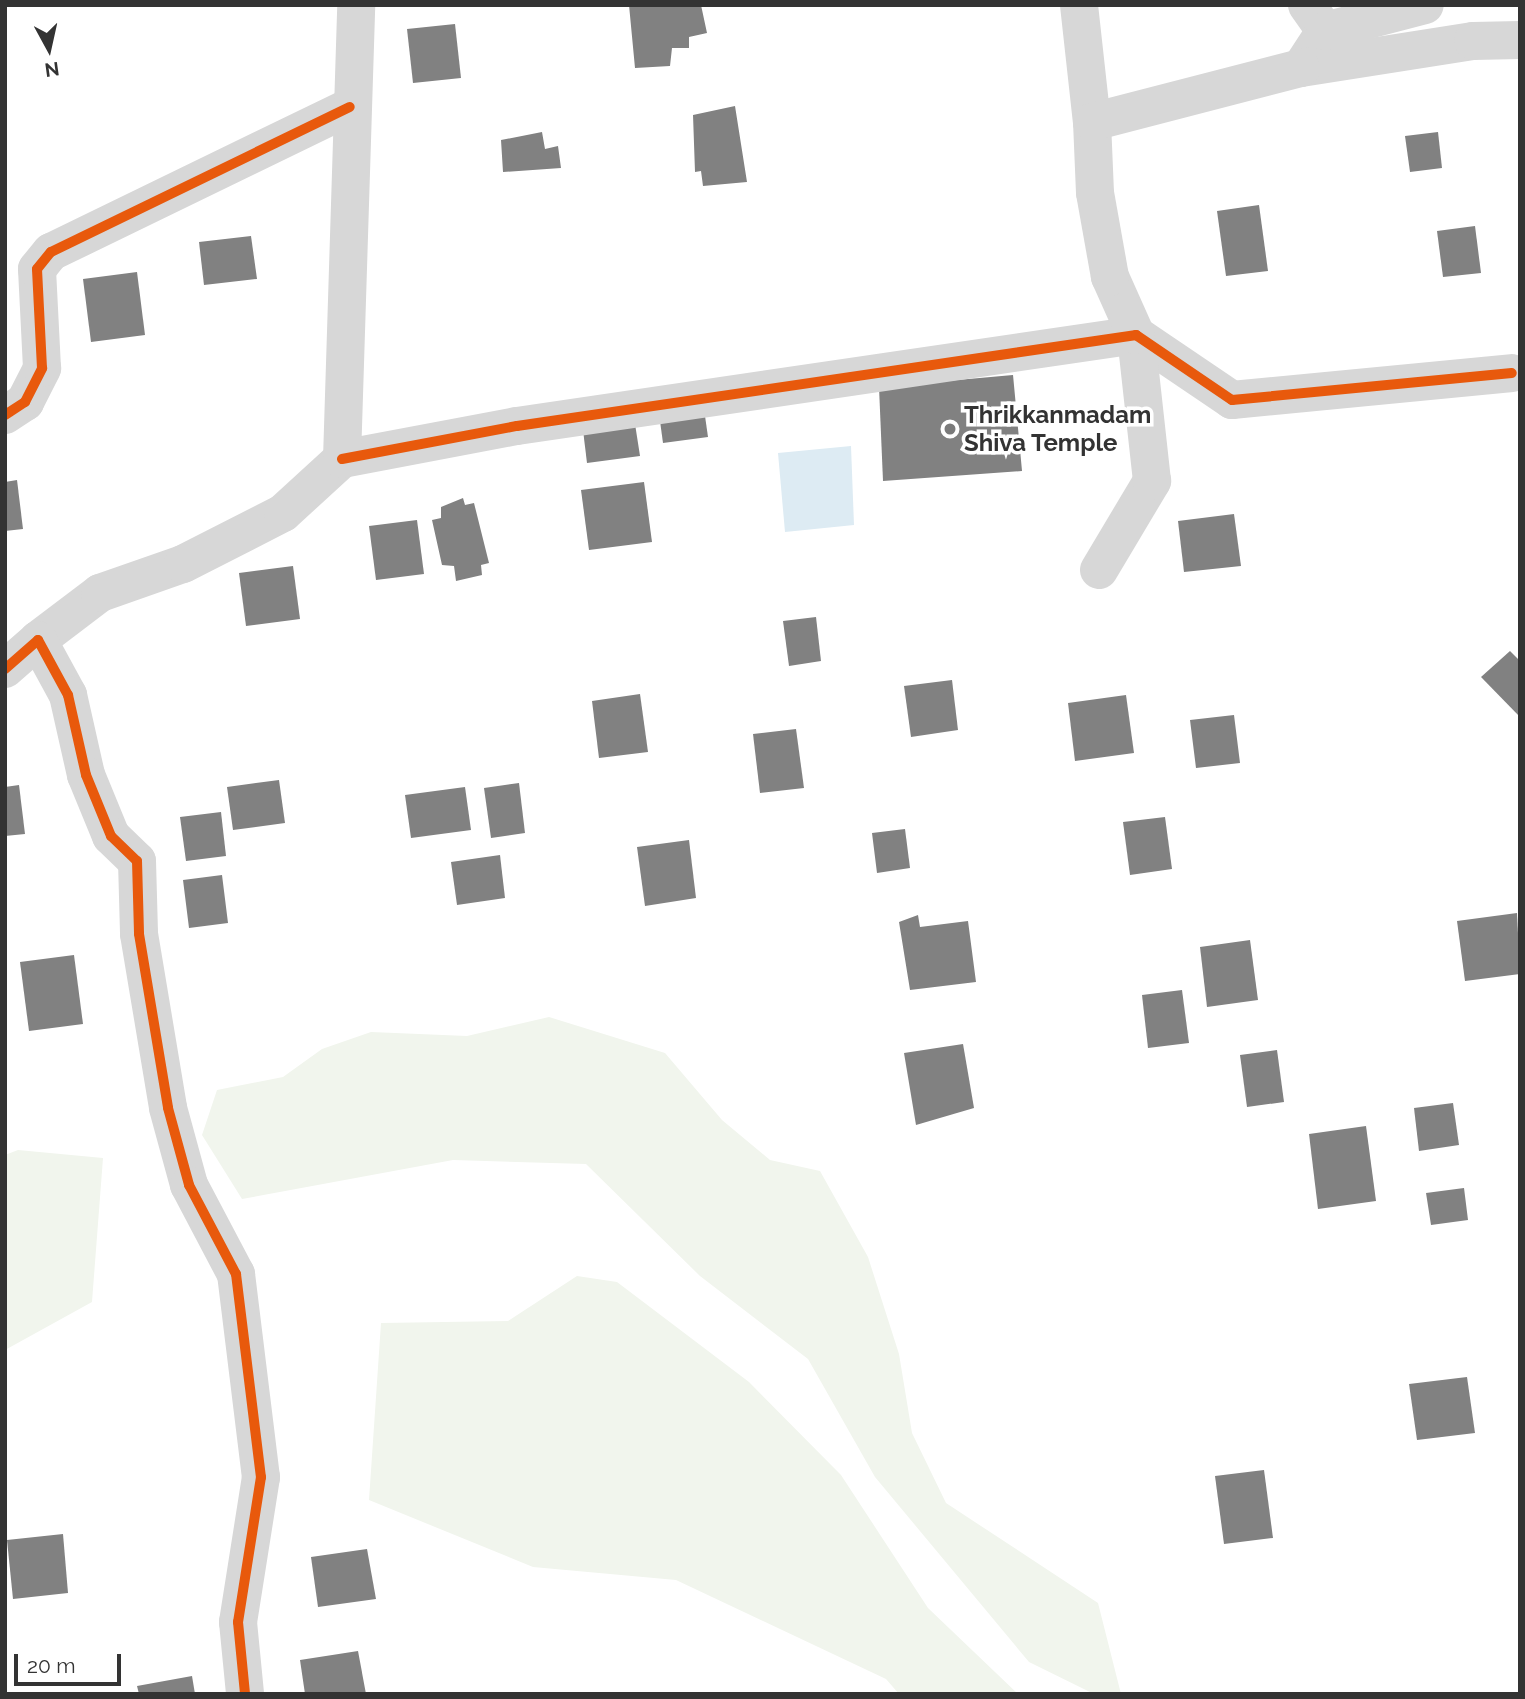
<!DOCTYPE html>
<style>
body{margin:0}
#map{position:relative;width:1525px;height:1699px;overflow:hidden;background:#fff;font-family:Raleway,sans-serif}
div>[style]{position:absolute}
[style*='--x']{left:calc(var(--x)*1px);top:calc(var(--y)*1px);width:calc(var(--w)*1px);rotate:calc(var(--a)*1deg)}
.green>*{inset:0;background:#f1f5ed}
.water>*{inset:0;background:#ddebf3}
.building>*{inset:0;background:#818181}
.minor>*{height:38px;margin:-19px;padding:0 19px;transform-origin:19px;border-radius:19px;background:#d7d7d7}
.cycleway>*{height:10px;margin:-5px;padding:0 5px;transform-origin:5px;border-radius:5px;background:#e8590c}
.dots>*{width:19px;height:19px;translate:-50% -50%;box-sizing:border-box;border:4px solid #fff;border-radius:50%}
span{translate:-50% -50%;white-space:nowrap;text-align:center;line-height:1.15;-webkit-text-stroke:7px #fff;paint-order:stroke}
.poi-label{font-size:24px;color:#333;font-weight:700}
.left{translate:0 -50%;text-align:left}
.frame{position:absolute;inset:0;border:7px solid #333;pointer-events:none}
.north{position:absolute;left:14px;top:14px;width:70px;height:70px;-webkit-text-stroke:5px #fff;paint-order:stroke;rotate:172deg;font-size:19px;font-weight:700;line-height:28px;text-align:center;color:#333}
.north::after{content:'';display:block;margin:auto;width:24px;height:32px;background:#333;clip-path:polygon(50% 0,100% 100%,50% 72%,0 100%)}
.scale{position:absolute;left:14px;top:1654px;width:107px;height:32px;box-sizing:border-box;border:4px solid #333;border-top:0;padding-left:9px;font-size:21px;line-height:24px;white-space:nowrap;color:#333;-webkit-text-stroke:5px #fff;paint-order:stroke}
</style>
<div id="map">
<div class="green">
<i style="clip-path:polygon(549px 1017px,665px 1053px,722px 1120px,770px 1160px,820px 1171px,868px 1257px,899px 1354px,912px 1433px,946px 1503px,1098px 1603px,1121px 1694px,1094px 1694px,1029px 1662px,875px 1477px,808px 1359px,700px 1276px,586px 1164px,453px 1160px,242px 1199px,202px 1135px,217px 1090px,283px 1077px,322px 1049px,371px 1032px,467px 1036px)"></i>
<i style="clip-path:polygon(18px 1150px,103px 1158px,92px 1302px,5px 1350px,5px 1155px)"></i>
<i style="clip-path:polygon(577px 1276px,617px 1282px,749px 1382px,841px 1475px,928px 1608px,1018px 1694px,899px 1694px,886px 1679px,676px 1580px,533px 1567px,369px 1500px,381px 1323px,508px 1321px)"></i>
</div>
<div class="water">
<i style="clip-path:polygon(851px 446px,854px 525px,785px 532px,778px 453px)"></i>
</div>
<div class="building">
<i style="clip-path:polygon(629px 5px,701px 5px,707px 33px,689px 37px,689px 48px,672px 48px,670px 66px,635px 68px)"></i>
<i style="clip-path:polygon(455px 24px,461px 78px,413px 83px,407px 29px)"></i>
<i style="clip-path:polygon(735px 106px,747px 182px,703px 186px,701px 171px,695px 172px,693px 115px)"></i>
<i style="clip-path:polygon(542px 132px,545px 149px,558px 146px,561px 168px,503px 172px,501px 140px)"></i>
<i style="clip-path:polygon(1438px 132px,1442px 168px,1410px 172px,1405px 136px)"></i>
<i style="clip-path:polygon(1259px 205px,1268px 271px,1226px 276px,1217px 211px)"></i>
<i style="clip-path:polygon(1475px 226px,1481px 273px,1443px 277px,1437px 231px)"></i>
<i style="clip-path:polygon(251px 236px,257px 279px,204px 285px,199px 242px)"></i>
<i style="clip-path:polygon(137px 272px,145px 335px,91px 342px,83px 279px)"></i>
<i style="clip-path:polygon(1013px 375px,1022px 471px,883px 481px,879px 387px)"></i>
<i style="clip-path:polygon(705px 416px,708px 437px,663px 443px,660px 421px)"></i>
<i style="clip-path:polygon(635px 424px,640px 456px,587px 463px,583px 430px)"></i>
<i style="clip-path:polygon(17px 480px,23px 529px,5px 531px,5px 482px)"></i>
<i style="clip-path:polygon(644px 482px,652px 542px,589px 550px,581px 490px)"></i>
<i style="clip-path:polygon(463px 498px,465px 505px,474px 503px,489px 563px,481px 565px,482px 575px,456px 581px,454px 566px,442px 565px,432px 520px,441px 518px,441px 507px)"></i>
<i style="clip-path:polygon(1234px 514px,1241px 566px,1184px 572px,1178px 521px)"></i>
<i style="clip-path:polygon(417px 520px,424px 574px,376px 580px,369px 526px)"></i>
<i style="clip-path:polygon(293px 566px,300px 619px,246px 626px,239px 573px)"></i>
<i style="clip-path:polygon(816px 617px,821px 661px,789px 666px,783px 621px)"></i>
<i style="clip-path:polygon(1510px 651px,1520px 661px,1520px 717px,1481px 677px)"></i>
<i style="clip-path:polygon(952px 680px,958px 730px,911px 737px,904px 686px)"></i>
<i style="clip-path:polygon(640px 694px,648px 752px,599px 758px,592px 701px)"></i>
<i style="clip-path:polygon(1126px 695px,1134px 753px,1075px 761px,1068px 703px)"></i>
<i style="clip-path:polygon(1234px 715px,1240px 763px,1196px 768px,1190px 720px)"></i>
<i style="clip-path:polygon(796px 729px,804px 788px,760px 793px,753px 734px)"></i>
<i style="clip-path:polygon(279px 780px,285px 823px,233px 830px,227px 787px)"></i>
<i style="clip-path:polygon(519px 783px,525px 833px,491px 838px,484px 788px)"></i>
<i style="clip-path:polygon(19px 785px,25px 834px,5px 836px,5px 787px)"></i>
<i style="clip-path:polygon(465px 787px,471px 830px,411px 838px,405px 795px)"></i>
<i style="clip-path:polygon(221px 812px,226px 856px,186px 861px,180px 817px)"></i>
<i style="clip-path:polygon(1165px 817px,1172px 869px,1130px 875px,1123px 822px)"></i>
<i style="clip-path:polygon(905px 829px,910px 868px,877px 873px,872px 833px)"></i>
<i style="clip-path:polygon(689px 840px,696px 898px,645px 906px,637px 847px)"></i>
<i style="clip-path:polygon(500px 855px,505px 898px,457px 905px,451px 862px)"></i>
<i style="clip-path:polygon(222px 875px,228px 923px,189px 928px,183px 880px)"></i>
<i style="clip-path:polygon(1517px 913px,1520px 974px,1465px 981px,1457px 921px)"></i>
<i style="clip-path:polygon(918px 915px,920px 927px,968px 921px,976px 982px,910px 990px,899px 922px)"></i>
<i style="clip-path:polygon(1250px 940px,1258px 1000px,1207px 1007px,1200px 947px)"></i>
<i style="clip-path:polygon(74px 955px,83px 1024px,29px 1031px,20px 962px)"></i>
<i style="clip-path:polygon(1182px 990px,1189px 1043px,1148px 1048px,1142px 995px)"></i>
<i style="clip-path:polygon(963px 1044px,974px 1108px,916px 1125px,904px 1053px)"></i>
<i style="clip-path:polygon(1277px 1050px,1284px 1102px,1247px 1107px,1240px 1055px)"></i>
<i style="clip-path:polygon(1453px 1103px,1459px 1145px,1419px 1151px,1414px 1108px)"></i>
<i style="clip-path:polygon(1366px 1126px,1376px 1201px,1318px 1209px,1309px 1134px)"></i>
<i style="clip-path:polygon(1464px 1188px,1468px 1220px,1431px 1225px,1426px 1193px)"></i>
<i style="clip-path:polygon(1467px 1377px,1475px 1433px,1417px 1440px,1409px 1384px)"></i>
<i style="clip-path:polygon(1264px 1470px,1273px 1538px,1224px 1544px,1215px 1476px)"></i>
<i style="clip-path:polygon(63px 1534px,68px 1593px,13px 1599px,7px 1540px)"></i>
<i style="clip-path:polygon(367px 1549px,376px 1599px,318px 1607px,311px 1557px)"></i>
<i style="clip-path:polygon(358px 1651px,366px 1694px,305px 1694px,300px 1660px)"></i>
<i style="clip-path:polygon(192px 1676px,195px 1694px,139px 1694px,137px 1686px)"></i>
</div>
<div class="minor">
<i style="--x:1079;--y:5;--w:118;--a:83.7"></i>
<i style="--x:1307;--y:5;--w:32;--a:55"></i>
<i style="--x:1325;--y:31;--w:44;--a:123"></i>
<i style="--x:1301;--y:68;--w:174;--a:-8.9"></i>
<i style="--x:1473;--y:41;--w:47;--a:-1.2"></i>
<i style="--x:1325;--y:31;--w:103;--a:-14.6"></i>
<i style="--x:5;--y:415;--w:24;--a:-33"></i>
<i style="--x:25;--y:402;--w:38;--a:-63"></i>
<i style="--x:42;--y:368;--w:99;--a:-92.9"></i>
<i style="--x:37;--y:269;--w:22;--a:-51"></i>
<i style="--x:51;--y:252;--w:332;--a:-25.9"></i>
<i style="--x:342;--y:459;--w:178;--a:-10.7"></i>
<i style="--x:517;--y:426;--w:626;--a:-8.36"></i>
<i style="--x:1136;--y:335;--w:116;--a:34.1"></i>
<i style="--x:1232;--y:400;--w:281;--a:-5.5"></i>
<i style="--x:1099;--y:570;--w:104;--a:-59.2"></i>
<i style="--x:1152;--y:481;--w:147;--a:-96.3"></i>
<i style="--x:1136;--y:335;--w:64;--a:-114.1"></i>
<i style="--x:1110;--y:277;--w:85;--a:-100.1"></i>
<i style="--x:1095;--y:193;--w:71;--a:-92.4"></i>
<i style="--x:1092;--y:122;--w:216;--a:-14.5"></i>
<i style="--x:38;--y:640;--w:78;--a:-37.2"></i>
<i style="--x:100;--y:593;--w:88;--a:-19.3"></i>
<i style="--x:183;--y:564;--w:112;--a:-27"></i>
<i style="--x:283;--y:513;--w:80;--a:-42.5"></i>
<i style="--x:342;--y:459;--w:454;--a:-88.2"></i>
<i style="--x:5;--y:669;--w:44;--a:-41.3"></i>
<i style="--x:38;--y:640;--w:63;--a:61.4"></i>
<i style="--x:68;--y:695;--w:82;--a:77.3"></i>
<i style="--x:86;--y:775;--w:66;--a:67.7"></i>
<i style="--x:111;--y:836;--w:36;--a:44"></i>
<i style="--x:137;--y:861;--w:73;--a:88.4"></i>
<i style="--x:139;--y:934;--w:176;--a:80.5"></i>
<i style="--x:168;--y:1108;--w:80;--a:74.7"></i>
<i style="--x:189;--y:1185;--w:101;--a:62.2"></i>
<i style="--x:236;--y:1274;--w:205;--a:83"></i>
<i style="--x:261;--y:1477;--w:147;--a:99"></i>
<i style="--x:238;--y:1622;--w:72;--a:84.4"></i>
</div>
<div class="cycleway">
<i style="--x:5;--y:415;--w:24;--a:-33"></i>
<i style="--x:25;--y:402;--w:38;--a:-63"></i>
<i style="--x:42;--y:368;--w:99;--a:-92.9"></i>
<i style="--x:37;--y:269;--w:22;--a:-51"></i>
<i style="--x:51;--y:252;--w:332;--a:-25.9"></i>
<i style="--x:342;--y:459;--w:178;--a:-10.7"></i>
<i style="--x:517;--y:426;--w:626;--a:-8.36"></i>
<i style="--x:1136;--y:335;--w:116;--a:34.1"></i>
<i style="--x:1232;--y:400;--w:281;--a:-5.5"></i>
<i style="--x:5;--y:669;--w:44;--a:-41.3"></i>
<i style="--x:38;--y:640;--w:63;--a:61.4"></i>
<i style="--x:68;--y:695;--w:82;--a:77.3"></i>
<i style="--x:86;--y:775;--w:66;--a:67.7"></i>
<i style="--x:111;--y:836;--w:36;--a:44"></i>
<i style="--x:137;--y:861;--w:73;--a:88.4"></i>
<i style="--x:139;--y:934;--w:176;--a:80.5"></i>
<i style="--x:168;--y:1108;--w:80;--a:74.7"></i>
<i style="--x:189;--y:1185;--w:101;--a:62.2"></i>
<i style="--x:236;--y:1274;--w:205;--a:83"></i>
<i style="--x:261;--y:1477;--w:147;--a:99"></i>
<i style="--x:238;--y:1622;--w:72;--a:84.4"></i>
</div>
<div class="dots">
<i style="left:950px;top:429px;background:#7a7a7a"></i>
</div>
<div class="poi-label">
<span class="left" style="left:964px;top:429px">Thrikkanmadam<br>Shiva Temple</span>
</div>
<div class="frame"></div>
<div class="north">N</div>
<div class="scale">20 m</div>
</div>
